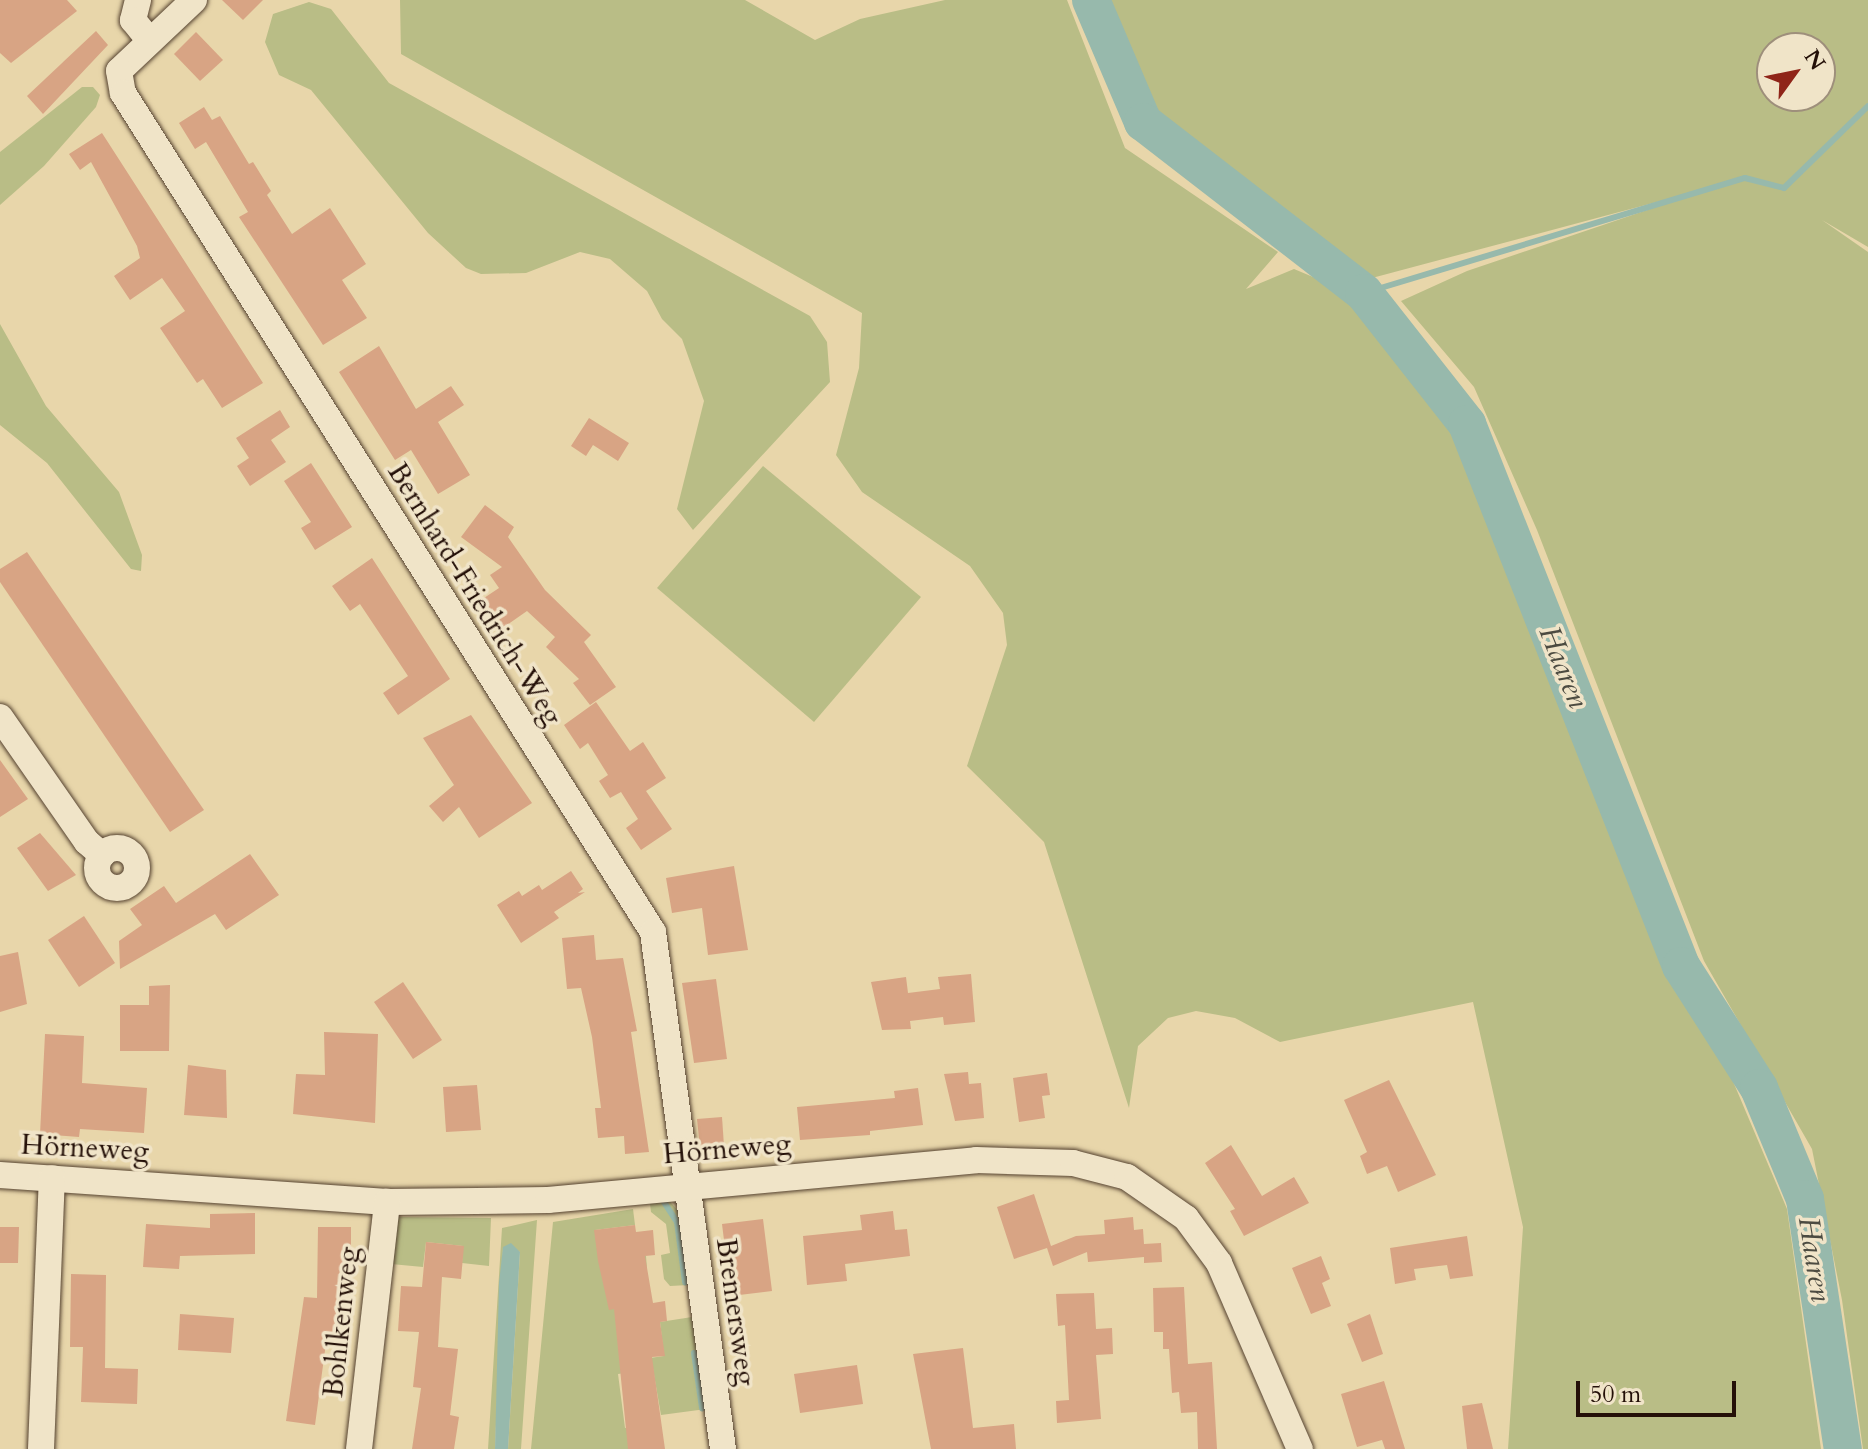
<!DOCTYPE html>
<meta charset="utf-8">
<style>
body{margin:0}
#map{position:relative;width:1868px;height:1449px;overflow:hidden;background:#e8d6aa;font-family:Cardo,serif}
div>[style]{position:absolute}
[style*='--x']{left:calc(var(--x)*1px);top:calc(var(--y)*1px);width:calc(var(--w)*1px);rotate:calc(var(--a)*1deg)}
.green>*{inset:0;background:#b9bd86}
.water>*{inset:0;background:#97b9ac}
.stream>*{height:6px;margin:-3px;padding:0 3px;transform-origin:3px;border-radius:3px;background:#97b9ac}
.river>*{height:38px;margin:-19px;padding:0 19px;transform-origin:19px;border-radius:19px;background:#97b9ac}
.building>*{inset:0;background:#d8a484}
.roads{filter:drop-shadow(0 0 2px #554230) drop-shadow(0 0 2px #554230)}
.minor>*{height:26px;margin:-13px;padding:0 13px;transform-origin:13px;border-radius:13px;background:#f0e4c8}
.minor>.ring{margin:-13px;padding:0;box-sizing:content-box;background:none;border:26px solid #f0e4c8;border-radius:50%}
span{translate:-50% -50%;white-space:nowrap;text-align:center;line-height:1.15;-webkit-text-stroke:7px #f0e4c8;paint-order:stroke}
.street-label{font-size:28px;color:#241008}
.water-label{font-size:30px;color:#4c4b41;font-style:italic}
.north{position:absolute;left:1756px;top:32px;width:80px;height:80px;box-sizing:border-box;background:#f0e4c8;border:2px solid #9e8f7b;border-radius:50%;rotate:57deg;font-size:22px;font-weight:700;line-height:32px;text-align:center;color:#241008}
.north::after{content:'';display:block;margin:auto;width:28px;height:36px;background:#8f2418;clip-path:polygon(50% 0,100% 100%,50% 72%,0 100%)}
.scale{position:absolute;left:1576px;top:1381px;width:160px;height:36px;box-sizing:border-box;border:4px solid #241008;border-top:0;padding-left:10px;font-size:24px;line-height:28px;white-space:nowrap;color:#241008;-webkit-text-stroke:6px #f0e4c8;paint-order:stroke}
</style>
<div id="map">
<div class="green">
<i style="clip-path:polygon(400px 0,745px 0,815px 40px,860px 19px,945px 0,1067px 0,1125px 148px,1278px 252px,1246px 289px,1294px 269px,1332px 285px,1418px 379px,1459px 447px,1512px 565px,1664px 964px,1732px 1079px,1787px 1209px,1821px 1449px,1508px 1449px,1523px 1227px,1473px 1002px,1280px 1042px,1235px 1018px,1196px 1011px,1168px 1018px,1138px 1046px,1129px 1108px,1044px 842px,967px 766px,1007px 645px,1003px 613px,970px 566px,862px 492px,836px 455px,859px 368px,862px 313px,401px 54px)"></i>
<i style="clip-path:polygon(evenodd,1103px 0,1868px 0,1868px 247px,1822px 220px,1868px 252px,1868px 1449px,1863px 1449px,1842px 1300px,1812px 1149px,1704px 961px,1537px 530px,1474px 387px,1401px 301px,1467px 271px,1724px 184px,1372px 278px,1250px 182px,1152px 116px,1103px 0,1820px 48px,1820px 96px,1772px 96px,1772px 48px,1820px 48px)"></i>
<i style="clip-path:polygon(309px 2px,331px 9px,389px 83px,810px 316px,827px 342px,830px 382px,693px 530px,677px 509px,704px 401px,682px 339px,662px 319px,647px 291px,610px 259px,580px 252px,526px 273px,481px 274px,466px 268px,428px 233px,311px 90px,279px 75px,265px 42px,273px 14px)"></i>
<i style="clip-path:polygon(82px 87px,93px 87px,100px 95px,96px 107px,44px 166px,0 205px,0 152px)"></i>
<i style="clip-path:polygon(0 324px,46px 406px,119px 492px,142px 555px,141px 571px,131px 569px,47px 463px,0 425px)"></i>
<i style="clip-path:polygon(763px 466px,921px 597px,814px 722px,657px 588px)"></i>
<i style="clip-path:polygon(649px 1196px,665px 1196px,680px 1213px,689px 1285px,670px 1286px,664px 1279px,661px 1255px,670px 1253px,666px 1224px,651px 1212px)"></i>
<i style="clip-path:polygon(633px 1209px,635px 1225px,595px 1230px,646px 1256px,647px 1269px,604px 1276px,648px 1304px,622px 1362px,664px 1356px,660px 1322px,692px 1317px,706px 1409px,661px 1415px,653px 1369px,618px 1374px,625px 1428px,648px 1425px,652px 1449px,531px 1449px,553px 1222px)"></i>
<i style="clip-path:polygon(396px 1217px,491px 1218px,489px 1266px,462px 1263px,463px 1246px,426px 1242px,423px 1267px,391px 1264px)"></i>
<i style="clip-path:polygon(537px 1220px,521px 1449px,508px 1449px,520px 1252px,503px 1247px,495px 1449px,488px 1449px,502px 1228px)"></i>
</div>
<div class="water">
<i style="clip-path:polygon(511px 1243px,520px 1252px,508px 1449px,495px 1449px,499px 1283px,503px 1247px)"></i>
</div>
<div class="stream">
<i style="--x:1364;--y:293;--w:398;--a:-16.8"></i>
<i style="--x:1745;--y:178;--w:40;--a:14.4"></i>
<i style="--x:1784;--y:188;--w:117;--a:-44.3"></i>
<i style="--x:662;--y:1199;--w:27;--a:57"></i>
<i style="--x:677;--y:1222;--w:61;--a:82.4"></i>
<i style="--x:694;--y:1353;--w:56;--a:81.7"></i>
</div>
<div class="river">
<i style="--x:1091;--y:0;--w:133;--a:66.9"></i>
<i style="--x:1143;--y:122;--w:279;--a:37.7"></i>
<i style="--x:1364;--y:293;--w:167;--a:51.8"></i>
<i style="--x:1467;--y:424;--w:583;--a:68.45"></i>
<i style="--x:1681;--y:966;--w:145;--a:57.4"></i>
<i style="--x:1759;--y:1088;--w:120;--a:67.5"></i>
<i style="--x:1805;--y:1199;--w:253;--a:81.4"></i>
</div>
<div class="building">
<i style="clip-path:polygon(0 0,67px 0,77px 11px,11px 63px,0 53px)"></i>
<i style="clip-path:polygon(222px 0,263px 0,243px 20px)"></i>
<i style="clip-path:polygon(96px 31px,108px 45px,43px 114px,27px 96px)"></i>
<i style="clip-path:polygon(196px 32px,223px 60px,200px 81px,174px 54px)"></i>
<i style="clip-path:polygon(204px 107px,212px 120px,220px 116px,249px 164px,253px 162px,271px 191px,267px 195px,292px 234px,330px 208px,366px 264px,342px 280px,367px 318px,323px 345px,239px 217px,248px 212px,206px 142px,195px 149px,179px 123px)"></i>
<i style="clip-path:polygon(102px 133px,263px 383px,222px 408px,203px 379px,197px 383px,160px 328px,185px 311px,162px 278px,130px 300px,114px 276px,140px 258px,137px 246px,91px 162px,80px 170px,69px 154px)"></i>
<i style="clip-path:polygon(379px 346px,416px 409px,451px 386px,464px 405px,438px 422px,470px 475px,438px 494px,411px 450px,395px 460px,339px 372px)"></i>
<i style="clip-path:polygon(280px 410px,290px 427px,271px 440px,286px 462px,250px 486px,237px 466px,249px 458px,236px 438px)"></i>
<i style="clip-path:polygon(589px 418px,629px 443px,618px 461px,593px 445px,586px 456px,571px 446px)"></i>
<i style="clip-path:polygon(311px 463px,352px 527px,315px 550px,301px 528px,311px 522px,284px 481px)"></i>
<i style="clip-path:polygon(485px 505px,514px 527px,508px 537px,545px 590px,591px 635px,584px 642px,616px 687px,590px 705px,573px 683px,579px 679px,546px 647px,555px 637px,527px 611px,501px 629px,481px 600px,499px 588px,490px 575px,502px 567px,461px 537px)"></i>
<i style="clip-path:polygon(27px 552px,204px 810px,170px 832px,0 582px,0 569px)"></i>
<i style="clip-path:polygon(372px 558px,450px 679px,398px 715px,383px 693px,408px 676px,360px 604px,350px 611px,332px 586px)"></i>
<i style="clip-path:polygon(596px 702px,630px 751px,643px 742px,666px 778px,646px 791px,672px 829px,641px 850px,626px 828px,638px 819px,621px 792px,610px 798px,599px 781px,608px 775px,588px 743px,580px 749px,564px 725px)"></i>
<i style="clip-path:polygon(471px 715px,532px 803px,479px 838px,459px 807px,443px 822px,429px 806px,454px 785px,423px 738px)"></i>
<i style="clip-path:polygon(0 760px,28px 799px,0 817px)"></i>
<i style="clip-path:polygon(40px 833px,76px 875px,48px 891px,17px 848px)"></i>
<i style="clip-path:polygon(250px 854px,279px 895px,226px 930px,215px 914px,120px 969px,119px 941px,142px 925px,130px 909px,164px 886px,176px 903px)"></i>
<i style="clip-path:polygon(734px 866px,748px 950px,708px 955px,702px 908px,672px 913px,666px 878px)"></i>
<i style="clip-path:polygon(571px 871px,583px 889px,578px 893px,585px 892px,554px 912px,559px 918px,521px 943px,497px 905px,519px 891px,522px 896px,539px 885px,542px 890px)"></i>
<i style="clip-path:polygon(84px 916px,115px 963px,79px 987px,48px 940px)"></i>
<i style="clip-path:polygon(594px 935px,596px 960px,623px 958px,637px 1031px,631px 1032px,649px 1152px,625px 1154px,624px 1136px,598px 1138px,595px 1108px,601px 1108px,592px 1037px,581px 988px,567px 989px,562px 938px)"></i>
<i style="clip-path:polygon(18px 952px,27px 1004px,0 1012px,0 956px)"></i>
<i style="clip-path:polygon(971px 974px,975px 1022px,944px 1025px,943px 1017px,910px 1021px,911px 1029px,882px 1030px,871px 982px,906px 977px,908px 993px,940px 989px,938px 977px)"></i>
<i style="clip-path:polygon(716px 979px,727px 1059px,694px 1063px,682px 983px)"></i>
<i style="clip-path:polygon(403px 982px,442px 1040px,413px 1059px,374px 1002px)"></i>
<i style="clip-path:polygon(170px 985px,169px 1051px,120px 1051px,120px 1005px,149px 1005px,149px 986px)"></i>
<i style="clip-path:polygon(324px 1032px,378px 1034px,375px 1123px,293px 1114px,296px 1074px,325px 1075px)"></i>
<i style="clip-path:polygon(45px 1034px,84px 1036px,82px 1083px,147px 1088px,144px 1133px,80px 1129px,79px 1137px,40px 1134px)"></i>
<i style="clip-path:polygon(188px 1065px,226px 1070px,227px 1118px,184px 1115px)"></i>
<i style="clip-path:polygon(968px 1072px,969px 1084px,981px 1083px,984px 1118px,955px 1121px,944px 1074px)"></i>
<i style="clip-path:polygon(1047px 1073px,1050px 1095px,1042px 1096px,1045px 1118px,1019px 1122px,1013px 1078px)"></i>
<i style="clip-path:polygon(1389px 1080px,1436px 1175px,1398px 1192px,1387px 1166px,1367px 1174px,1360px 1156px,1367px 1152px,1344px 1100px)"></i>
<i style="clip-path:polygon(477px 1085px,481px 1130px,446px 1132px,443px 1087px)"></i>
<i style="clip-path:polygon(918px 1088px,923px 1125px,870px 1131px,870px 1135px,800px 1140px,797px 1107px,895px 1098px,894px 1091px)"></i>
<i style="clip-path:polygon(722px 1117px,724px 1146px,700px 1148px,697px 1119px)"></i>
<i style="clip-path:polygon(1231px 1145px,1262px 1196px,1294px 1177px,1309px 1203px,1244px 1236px,1230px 1211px,1235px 1209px,1205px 1163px)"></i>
<i style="clip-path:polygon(1034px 1194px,1051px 1246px,1076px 1236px,1105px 1234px,1104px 1220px,1133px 1217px,1134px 1230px,1143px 1229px,1144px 1244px,1161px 1243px,1162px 1262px,1144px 1263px,1144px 1257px,1088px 1262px,1087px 1252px,1053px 1266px,1047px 1248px,1014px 1259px,997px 1207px)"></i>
<i style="clip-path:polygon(893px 1211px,895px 1230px,907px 1229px,910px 1256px,845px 1264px,847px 1281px,807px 1285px,803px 1236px,862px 1230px,860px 1215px)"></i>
<i style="clip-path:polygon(255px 1213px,255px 1254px,180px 1256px,179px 1269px,143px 1267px,146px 1224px,210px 1228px,210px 1214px)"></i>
<i style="clip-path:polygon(763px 1219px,772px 1291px,731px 1296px,722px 1224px)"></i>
<i style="clip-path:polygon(635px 1225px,636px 1232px,653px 1230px,655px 1255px,645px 1256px,653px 1303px,665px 1301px,667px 1321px,660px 1322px,665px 1356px,652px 1357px,665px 1449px,628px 1449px,614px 1309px,609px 1310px,598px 1261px,594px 1230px)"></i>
<i style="clip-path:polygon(0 1227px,19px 1227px,18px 1263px,0 1263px)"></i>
<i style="clip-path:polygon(318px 1227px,351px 1227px,351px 1270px,341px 1269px,334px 1344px,326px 1343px,315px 1425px,286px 1421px,304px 1297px,317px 1298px)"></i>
<i style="clip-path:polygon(1467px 1236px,1473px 1276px,1450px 1279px,1447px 1265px,1414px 1269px,1416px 1280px,1395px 1284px,1390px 1248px)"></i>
<i style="clip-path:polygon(426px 1242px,464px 1246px,461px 1279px,442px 1277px,438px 1347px,458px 1349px,450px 1415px,459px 1417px,454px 1449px,412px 1449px,421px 1388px,413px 1387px,419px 1332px,398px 1331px,401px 1286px,422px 1287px)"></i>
<i style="clip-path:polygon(1321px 1256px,1330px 1279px,1322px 1283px,1331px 1306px,1311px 1314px,1292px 1268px)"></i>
<i style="clip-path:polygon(71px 1274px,106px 1275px,105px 1368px,138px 1369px,137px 1404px,81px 1402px,83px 1347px,70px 1347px)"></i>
<i style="clip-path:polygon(1184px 1287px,1188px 1364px,1212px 1362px,1217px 1449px,1198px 1449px,1197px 1412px,1181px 1413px,1179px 1392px,1172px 1393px,1169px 1349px,1163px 1349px,1163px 1332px,1154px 1332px,1153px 1288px)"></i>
<i style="clip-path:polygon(1094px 1293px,1096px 1329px,1112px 1328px,1113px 1354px,1096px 1355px,1101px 1419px,1057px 1423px,1056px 1401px,1069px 1400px,1065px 1325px,1058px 1326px,1056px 1294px)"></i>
<i style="clip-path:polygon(180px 1314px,234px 1318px,231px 1353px,178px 1350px)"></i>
<i style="clip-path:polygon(1370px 1314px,1383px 1354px,1362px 1362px,1347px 1324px)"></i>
<i style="clip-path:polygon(963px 1348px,973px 1428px,1014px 1424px,1016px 1449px,931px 1449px,913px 1354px)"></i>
<i style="clip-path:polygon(857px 1365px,863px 1404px,800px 1413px,794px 1374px)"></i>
<i style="clip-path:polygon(1384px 1381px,1405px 1449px,1385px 1449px,1382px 1440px,1357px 1447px,1341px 1394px)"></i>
<i style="clip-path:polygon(1482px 1403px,1493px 1449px,1467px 1449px,1462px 1406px)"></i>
</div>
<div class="roads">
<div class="minor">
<i style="--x:138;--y:0;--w:21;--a:104"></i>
<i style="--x:133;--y:20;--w:26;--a:51"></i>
<i style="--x:194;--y:0;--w:103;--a:136.6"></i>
<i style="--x:119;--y:71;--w:22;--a:80"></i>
<i style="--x:123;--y:93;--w:992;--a:57.72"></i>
<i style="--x:653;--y:932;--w:522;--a:82.29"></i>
<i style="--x:0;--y:717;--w:152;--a:55.2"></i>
<i style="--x:87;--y:842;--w:20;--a:41"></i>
<i class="ring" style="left:97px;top:848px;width:14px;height:14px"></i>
<i style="--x:0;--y:1175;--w:388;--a:4"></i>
<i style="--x:387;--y:1202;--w:161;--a:-0.7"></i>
<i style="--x:548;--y:1200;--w:430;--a:-5.3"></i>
<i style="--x:976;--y:1160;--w:97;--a:1.8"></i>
<i style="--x:1073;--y:1163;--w:56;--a:14.5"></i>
<i style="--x:1127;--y:1177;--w:72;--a:34.8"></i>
<i style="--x:1186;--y:1218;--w:56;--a:53.7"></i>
<i style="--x:1219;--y:1263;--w:203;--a:66.5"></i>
<i style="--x:41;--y:1449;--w:271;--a:-87.7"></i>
<i style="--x:359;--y:1449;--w:249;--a:-83.5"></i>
</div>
</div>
<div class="street-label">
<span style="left:475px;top:594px;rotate:58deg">Bernhard-Friedrich-Weg</span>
<span style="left:85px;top:1148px;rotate:3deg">Hörneweg</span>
<span style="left:727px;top:1149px;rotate:-5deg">Hörneweg</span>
<span style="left:736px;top:1312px;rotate:82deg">Bremersweg</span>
<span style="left:341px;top:1322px;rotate:-84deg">Bohlkenweg</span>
</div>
<div class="water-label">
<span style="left:1563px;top:667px;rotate:68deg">Haaren</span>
<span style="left:1814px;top:1259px;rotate:81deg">Haaren</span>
</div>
<div class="north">N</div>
<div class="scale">50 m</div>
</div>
